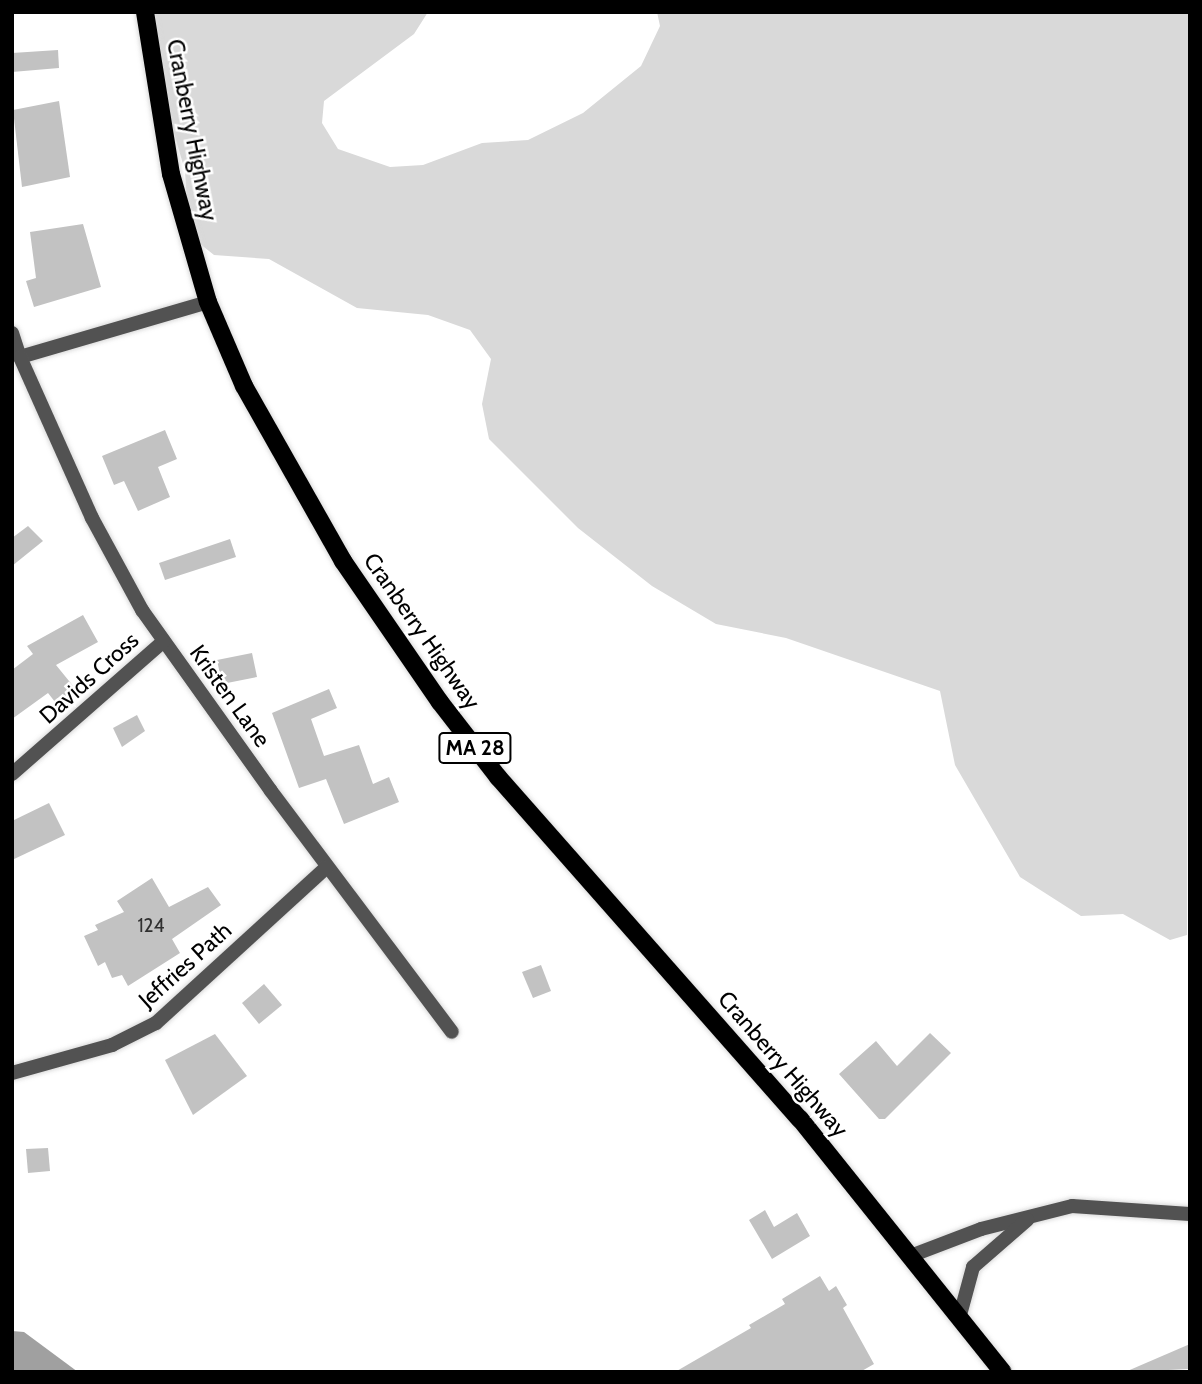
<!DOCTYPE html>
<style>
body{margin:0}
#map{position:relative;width:1202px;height:1384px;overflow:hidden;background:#fff;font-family:Cabin,sans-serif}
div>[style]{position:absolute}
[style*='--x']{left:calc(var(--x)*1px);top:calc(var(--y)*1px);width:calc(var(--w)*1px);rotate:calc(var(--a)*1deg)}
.green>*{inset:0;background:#d9d9d9}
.water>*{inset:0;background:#a0a0a0}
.building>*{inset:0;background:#c2c2c2}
.roads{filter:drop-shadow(0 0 2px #dbdbdb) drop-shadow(0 0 2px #dbdbdb)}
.street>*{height:14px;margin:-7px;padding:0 7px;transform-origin:7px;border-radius:7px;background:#525252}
.primary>*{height:18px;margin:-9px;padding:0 9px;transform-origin:9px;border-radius:9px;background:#000}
span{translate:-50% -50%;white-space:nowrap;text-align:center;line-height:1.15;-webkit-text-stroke:5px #fff;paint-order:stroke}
.number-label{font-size:19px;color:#303030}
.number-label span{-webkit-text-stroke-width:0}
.shield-label span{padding:2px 5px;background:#fff;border:2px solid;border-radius:5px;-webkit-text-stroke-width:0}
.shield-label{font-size:21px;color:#000;font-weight:700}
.street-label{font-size:23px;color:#000}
.frame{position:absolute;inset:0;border:14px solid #000;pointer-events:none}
</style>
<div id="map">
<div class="green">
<i style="clip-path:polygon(155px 12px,428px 12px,414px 34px,324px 101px,322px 123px,338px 149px,390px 167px,423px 165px,482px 143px,528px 140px,583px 113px,641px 66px,660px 26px,657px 12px,1190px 12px,1187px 935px,1170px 940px,1123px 914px,1081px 916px,1020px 877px,955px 765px,940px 691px,786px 638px,716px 624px,652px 586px,578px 528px,489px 439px,482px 404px,491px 359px,470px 330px,428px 315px,357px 308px,269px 259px,214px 255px,189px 235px,185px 171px,159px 81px)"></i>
</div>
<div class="water">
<i style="clip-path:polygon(12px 1331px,24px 1332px,78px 1372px,12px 1372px)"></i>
</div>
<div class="building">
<i style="clip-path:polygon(58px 50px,59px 68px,12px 72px,12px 53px)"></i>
<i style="clip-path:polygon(59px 101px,70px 177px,22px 187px,13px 110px)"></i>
<i style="clip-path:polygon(83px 224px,101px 287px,34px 307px,26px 281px,36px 278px,30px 232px)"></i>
<i style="clip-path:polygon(165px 430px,177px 459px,158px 467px,170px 497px,138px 511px,124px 481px,114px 485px,102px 456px)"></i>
<i style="clip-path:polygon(28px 526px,43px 541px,12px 566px,12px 538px)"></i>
<i style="clip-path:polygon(230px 539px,236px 557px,165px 580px,159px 563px)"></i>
<i style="clip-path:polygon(83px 615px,98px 642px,56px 665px,78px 692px,59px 707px,48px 693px,12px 719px,12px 670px,33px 654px,27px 646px)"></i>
<i style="clip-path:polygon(252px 653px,257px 677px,222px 684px,217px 660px)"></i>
<i style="clip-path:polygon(329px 689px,337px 708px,311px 719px,324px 756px,359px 745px,373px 784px,389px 777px,399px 802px,344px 824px,326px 779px,299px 788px,272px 713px)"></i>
<i style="clip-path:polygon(137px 715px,145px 731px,122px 747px,113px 728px)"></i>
<i style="clip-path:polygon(49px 803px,65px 835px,12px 860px,12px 821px)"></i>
<i style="clip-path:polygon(152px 878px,169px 907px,208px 887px,221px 905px,172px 939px,180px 953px,128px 986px,122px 975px,112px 978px,105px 962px,98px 966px,84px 936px,98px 930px,95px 925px,124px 912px,117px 901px)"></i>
<i style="clip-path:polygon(541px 965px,551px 991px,533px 998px,522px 972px)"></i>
<i style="clip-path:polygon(264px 984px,282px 1005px,259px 1024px,242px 1003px)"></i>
<i style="clip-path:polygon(930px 1033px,951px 1053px,885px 1119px,879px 1119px,839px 1074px,876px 1041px,897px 1066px)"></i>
<i style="clip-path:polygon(215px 1034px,247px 1076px,193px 1115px,165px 1060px)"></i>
<i style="clip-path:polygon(48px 1148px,50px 1171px,28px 1173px,26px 1149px)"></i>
<i style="clip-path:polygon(765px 1210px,774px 1227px,797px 1213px,810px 1236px,772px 1259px,749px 1220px)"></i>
<i style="clip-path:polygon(820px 1276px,829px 1291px,836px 1286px,847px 1305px,843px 1308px,874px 1364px,860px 1372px,675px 1372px,751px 1328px,749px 1325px,785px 1304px,782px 1299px)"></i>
<i style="clip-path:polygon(1190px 1344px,1190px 1369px,1125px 1372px)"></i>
</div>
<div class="roads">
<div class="street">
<i style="--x:12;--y:333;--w:25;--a:72"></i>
<i style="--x:20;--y:357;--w:196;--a:-16.3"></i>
<i style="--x:20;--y:357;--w:176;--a:65.9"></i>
<i style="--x:92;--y:518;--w:105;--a:61.5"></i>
<i style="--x:142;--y:610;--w:222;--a:54.5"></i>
<i style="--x:271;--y:791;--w:301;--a:53.1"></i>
<i style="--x:12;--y:774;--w:201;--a:-41.2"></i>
<i style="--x:12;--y:1073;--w:104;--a:-15.6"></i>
<i style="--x:112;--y:1045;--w:49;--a:-26.6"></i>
<i style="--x:156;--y:1023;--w:231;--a:-42.4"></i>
<i style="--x:913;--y:1255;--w:73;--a:-20.9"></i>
<i style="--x:981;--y:1229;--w:94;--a:-14.2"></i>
<i style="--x:1072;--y:1206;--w:118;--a:3.9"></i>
<i style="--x:960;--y:1315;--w:50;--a:-74.8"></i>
<i style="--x:973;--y:1267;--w:72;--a:-41"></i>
</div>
<div class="primary">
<i style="--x:145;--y:12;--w:164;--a:80.9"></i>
<i style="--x:171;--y:174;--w:133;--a:73.9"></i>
<i style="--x:208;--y:302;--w:91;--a:66.8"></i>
<i style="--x:244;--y:386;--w:201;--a:60.5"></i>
<i style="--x:343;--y:561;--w:171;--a:55.5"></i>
<i style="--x:440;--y:702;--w:95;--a:52.3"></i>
<i style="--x:498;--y:777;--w:456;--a:48.6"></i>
<i style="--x:800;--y:1119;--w:324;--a:51.3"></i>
</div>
</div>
<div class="number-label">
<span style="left:151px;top:926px">124</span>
</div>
<div class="shield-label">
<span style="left:475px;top:748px">MA 28</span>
</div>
<div class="street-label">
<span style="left:192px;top:130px;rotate:79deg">Cranberry Highway</span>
<span style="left:422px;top:631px;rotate:55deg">Cranberry Highway</span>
<span style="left:89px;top:678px;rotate:-42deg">Davids Cross</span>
<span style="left:230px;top:696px;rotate:54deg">Kristen Lane</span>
<span style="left:185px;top:965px;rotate:-42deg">Jeffries Path</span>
<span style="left:783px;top:1064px;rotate:49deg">Cranberry Highway</span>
</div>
<div class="frame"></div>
</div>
